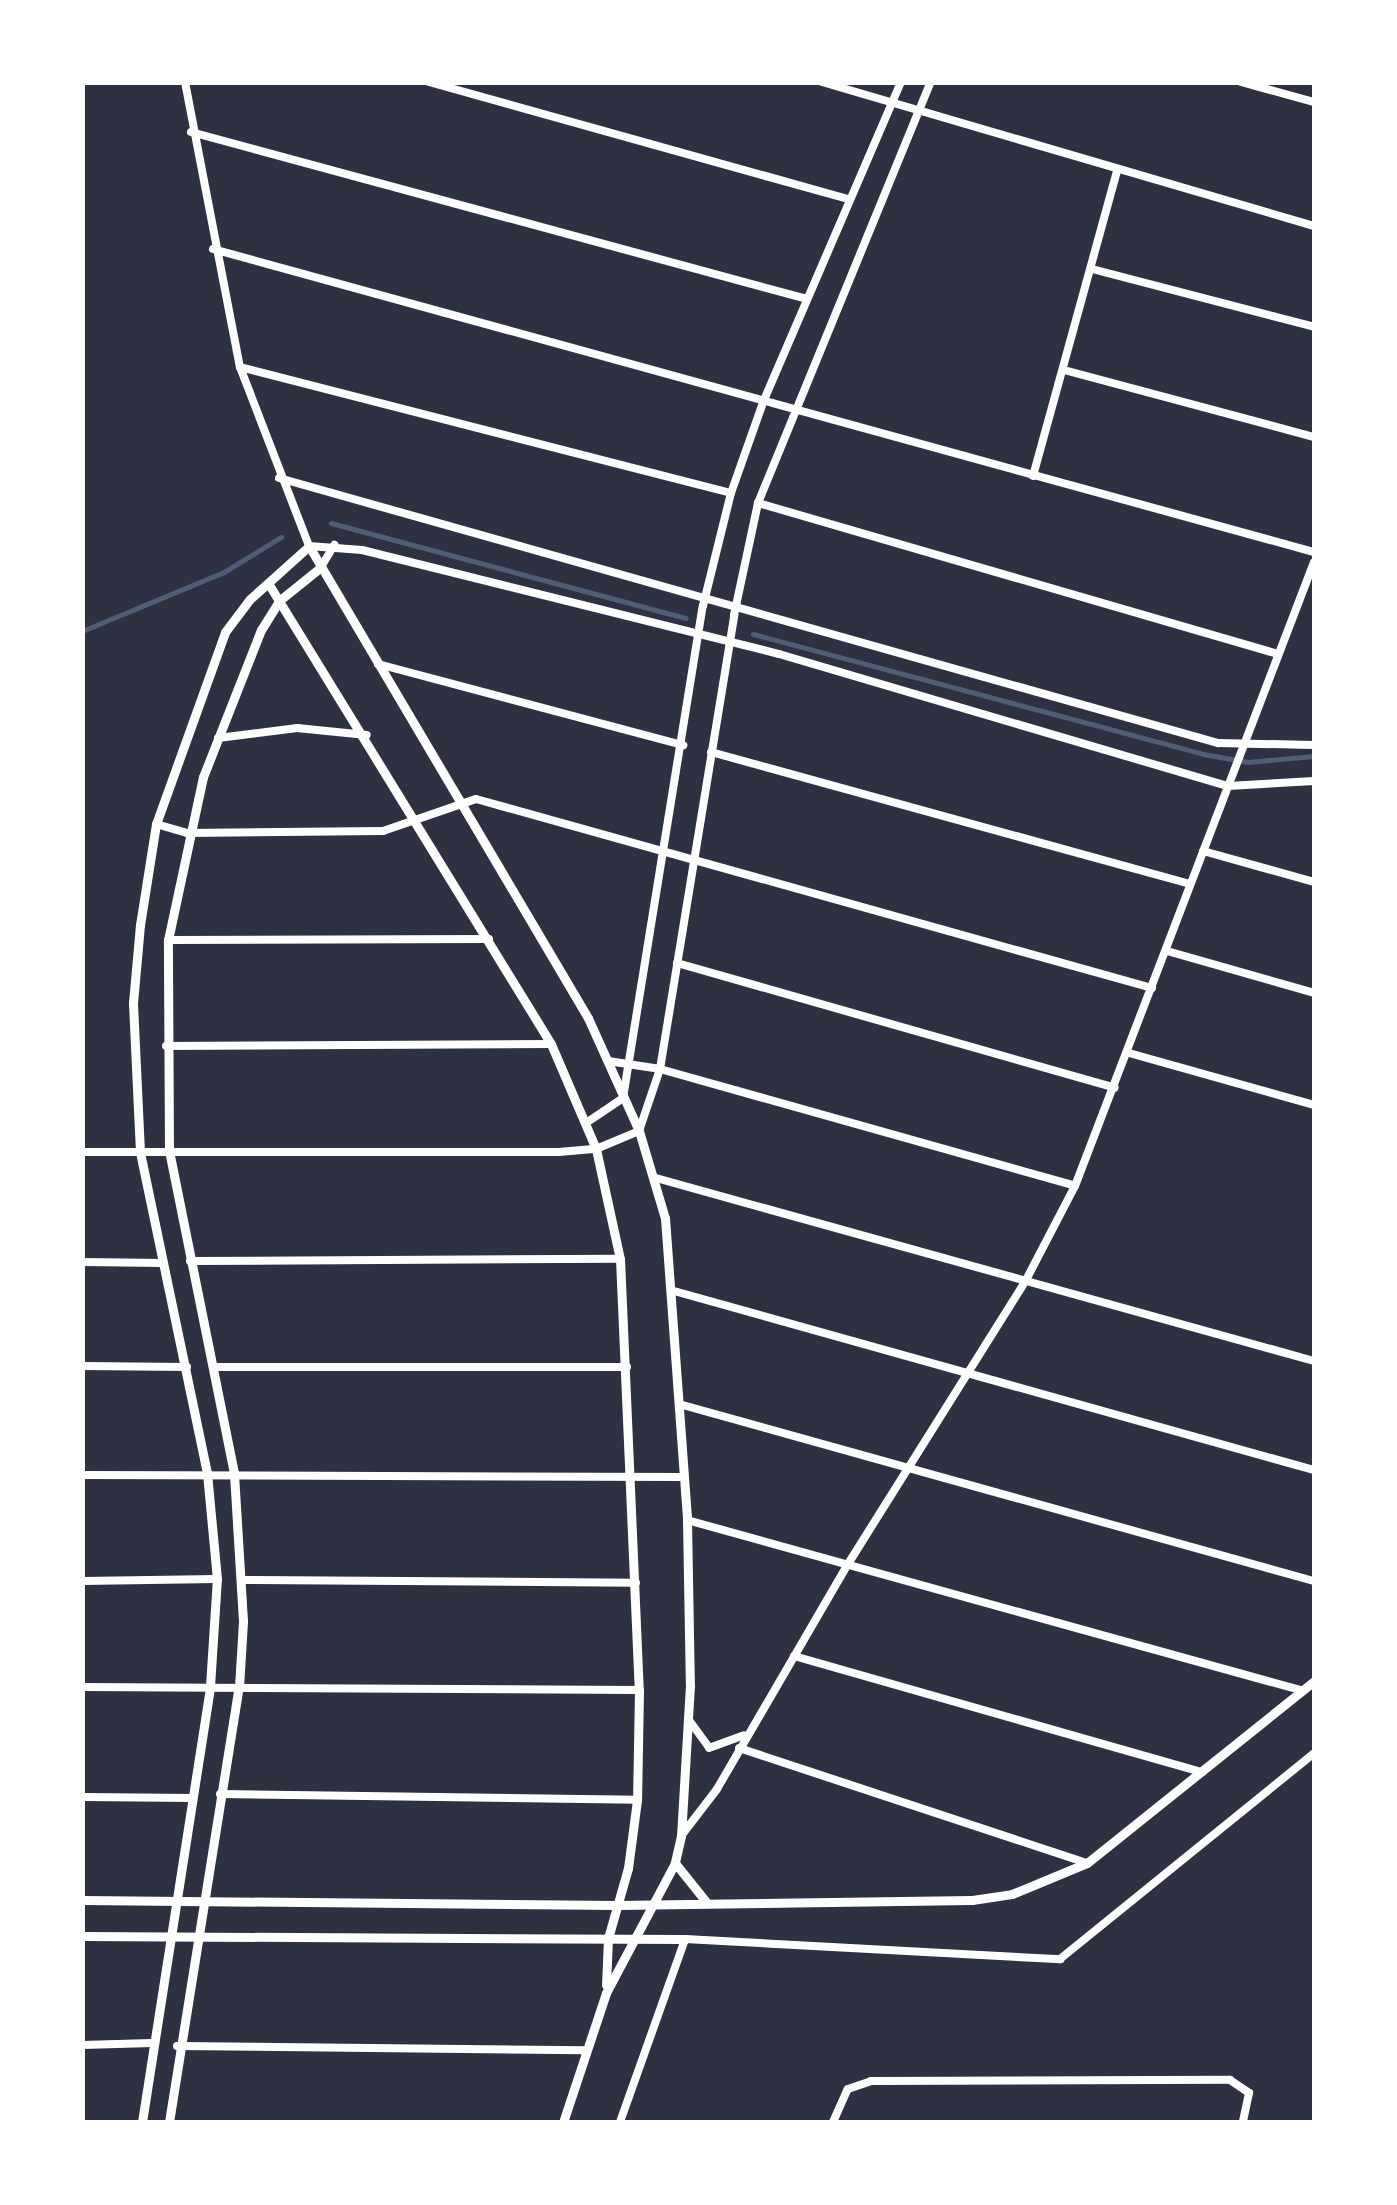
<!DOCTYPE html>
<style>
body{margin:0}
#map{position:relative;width:1397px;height:2205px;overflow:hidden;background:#2d3142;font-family:"Work Sans",sans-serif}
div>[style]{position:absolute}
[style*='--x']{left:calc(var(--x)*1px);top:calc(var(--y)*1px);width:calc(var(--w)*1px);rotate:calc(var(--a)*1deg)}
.stream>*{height:5px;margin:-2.5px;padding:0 2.5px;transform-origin:2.5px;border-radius:2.5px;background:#4f5d75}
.minor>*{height:8px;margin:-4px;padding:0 4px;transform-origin:4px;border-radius:4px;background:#fff}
.tertiary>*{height:9px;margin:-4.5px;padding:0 4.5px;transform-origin:4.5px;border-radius:4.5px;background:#fff}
span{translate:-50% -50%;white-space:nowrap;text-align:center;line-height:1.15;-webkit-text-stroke:10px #fff;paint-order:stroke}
.frame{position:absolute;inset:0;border:85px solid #fff;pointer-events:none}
</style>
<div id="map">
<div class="stream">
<i style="--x:331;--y:523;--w:367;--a:15"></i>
<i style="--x:82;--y:631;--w:154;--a:-22.6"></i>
<i style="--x:224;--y:572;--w:67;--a:-31.6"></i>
<i style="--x:753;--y:634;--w:466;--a:14.9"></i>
<i style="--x:1203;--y:754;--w:46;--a:10.1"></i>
<i style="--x:1248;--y:762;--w:66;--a:-5.2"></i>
</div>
<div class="minor">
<i style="--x:185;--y:82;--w:290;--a:79.1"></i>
<i style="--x:240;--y:367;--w:192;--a:68.9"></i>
<i style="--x:309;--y:546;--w:53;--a:4.3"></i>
<i style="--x:362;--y:550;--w:430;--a:14"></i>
<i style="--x:779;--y:654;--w:468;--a:16.4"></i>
<i style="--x:1228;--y:786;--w:86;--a:-3.3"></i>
<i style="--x:429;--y:82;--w:436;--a:15.6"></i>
<i style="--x:822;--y:82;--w:513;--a:16.31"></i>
<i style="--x:1241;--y:82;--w:76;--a:15.3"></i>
<i style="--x:191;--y:132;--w:638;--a:15.17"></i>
<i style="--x:213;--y:249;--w:1142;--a:15.39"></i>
<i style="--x:1092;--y:269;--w:229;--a:14.6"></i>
<i style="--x:240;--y:367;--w:507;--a:14.39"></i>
<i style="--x:1064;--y:370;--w:259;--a:15"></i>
<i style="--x:1033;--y:476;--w:316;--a:-74.6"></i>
<i style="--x:279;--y:478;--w:976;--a:15.76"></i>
<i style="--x:1218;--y:743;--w:96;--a:1.2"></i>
<i style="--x:758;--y:503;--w:541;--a:16.19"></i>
<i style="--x:321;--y:567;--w:26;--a:-59"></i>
<i style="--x:378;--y:664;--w:316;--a:14.9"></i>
<i style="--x:218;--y:738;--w:80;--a:-7.2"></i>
<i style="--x:297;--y:728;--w:70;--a:5.7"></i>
<i style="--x:711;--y:752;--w:497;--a:15.4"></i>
<i style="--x:156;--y:824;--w:32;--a:16"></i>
<i style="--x:187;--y:833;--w:196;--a:-0.6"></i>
<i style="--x:383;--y:831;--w:98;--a:-19"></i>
<i style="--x:476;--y:799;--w:702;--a:15.62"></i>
<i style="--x:1203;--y:851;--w:115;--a:15.6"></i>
<i style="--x:168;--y:940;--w:321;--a:-0.2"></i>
<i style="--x:1167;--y:951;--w:153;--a:15.9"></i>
<i style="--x:677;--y:963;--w:455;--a:15.9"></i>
<i style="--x:166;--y:1046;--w:385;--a:-0.3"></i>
<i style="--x:1129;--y:1053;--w:192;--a:15.7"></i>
<i style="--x:608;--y:1061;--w:53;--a:8.7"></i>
<i style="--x:660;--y:1069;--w:431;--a:15.7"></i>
<i style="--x:586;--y:1123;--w:45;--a:-34"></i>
<i style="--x:623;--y:1098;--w:498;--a:-80.8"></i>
<i style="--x:703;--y:606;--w:116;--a:-76.1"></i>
<i style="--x:731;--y:493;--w:99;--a:-70.5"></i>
<i style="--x:764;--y:400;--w:346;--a:-66.7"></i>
<i style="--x:82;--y:1152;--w:477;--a:0"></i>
<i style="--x:559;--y:1152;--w:37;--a:-5"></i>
<i style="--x:596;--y:1149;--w:47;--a:-22.7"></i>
<i style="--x:639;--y:1131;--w:65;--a:-71.3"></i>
<i style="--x:660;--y:1069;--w:460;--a:-80.7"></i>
<i style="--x:734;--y:615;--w:115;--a:-77.9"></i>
<i style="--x:758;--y:503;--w:455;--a:-67.7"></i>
<i style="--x:656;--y:1178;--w:683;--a:15.54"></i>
<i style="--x:190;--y:1261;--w:430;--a:-0.3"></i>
<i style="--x:82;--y:1262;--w:81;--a:0.7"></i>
<i style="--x:674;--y:1291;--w:665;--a:15.63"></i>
<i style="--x:82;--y:1366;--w:105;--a:0.5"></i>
<i style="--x:215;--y:1367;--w:412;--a:0"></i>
<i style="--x:679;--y:1404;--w:659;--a:15.58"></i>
<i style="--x:82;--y:1475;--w:601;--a:0.19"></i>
<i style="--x:687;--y:1520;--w:636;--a:15.5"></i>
<i style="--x:242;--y:1580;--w:394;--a:0.4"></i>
<i style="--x:82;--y:1581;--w:135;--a:-0.8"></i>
<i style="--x:794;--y:1656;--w:424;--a:15.9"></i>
<i style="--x:82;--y:1687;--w:557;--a:0.31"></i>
<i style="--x:689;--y:1720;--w:34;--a:54"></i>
<i style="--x:709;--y:1748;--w:37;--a:-20"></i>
<i style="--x:739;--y:1748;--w:367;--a:18.3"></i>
<i style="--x:220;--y:1794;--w:417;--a:0.8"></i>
<i style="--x:82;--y:1797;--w:111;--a:0.5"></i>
<i style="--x:681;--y:1836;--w:59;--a:-52.5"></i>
<i style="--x:717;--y:1789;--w:260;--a:-59.8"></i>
<i style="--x:848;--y:1564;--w:335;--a:-57.9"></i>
<i style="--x:1026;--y:1280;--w:106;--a:-62.5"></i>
<i style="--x:1075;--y:1186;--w:668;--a:-69.04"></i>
<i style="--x:82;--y:2045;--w:70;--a:-1.6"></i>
<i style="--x:177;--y:2046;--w:410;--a:0.6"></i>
<i style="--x:620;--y:2122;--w:194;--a:-70.4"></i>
<i style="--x:685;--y:1939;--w:376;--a:3.1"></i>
<i style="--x:1060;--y:1959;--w:327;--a:-39"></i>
<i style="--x:833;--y:2122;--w:36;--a:-66"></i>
<i style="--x:848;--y:2089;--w:24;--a:-19"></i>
<i style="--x:871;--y:2081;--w:359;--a:-0.2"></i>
<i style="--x:1230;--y:2080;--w:23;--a:34"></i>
<i style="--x:1249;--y:2093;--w:30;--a:102"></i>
</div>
<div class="tertiary">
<i style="--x:268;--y:583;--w:541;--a:58.45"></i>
<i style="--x:551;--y:1044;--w:114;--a:66.8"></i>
<i style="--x:596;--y:1149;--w:113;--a:77.7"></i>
<i style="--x:620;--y:1259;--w:431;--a:87.5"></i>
<i style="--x:639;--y:1690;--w:110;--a:91"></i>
<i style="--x:637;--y:1800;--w:69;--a:97.5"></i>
<i style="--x:628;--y:1868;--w:73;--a:105.9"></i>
<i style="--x:608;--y:1938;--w:47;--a:92.4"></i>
<i style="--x:675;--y:1863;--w:51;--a:51.3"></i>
<i style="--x:82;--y:1900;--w:535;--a:0.54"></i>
<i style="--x:617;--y:1905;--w:355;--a:-0.8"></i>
<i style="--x:972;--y:1900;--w:40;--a:-8.5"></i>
<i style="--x:1012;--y:1894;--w:81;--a:-22.5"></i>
<i style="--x:1087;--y:1863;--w:291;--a:-38.7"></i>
<i style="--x:82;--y:1936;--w:603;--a:0.29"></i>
<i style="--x:142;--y:2122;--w:441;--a:-81.1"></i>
<i style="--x:210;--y:1686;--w:107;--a:-86.3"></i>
<i style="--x:217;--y:1579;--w:106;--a:-95.4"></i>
<i style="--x:207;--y:1473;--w:328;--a:-101.8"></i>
<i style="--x:140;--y:1152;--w:149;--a:-92.7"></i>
<i style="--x:133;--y:1003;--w:78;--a:-84.9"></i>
<i style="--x:140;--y:925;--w:102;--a:-81"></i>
<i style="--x:156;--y:824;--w:204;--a:-70.2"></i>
<i style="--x:225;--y:632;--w:41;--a:-52.9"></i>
<i style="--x:250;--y:599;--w:79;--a:-41.9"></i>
<i style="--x:309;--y:546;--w:548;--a:59.41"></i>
<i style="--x:588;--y:1018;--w:124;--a:65.7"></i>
<i style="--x:639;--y:1131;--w:91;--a:73.4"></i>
<i style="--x:665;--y:1218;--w:303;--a:85.8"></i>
<i style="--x:687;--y:1520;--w:165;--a:89"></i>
<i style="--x:690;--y:1685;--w:151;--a:93.4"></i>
<i style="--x:681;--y:1836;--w:28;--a:103"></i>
<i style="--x:675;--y:1863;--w:147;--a:118"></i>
<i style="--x:606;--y:1993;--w:136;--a:108.4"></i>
<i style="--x:169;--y:2122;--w:441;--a:-80.9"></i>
<i style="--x:239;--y:1687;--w:66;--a:-86.5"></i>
<i style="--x:243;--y:1621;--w:148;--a:-93.5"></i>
<i style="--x:234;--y:1473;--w:328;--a:-101.4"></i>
<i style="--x:169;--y:1152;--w:212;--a:-90.3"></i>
<i style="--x:168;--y:940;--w:167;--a:-77.9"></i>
<i style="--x:203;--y:777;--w:158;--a:-68.5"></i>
<i style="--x:261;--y:630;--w:36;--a:-58"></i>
<i style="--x:280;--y:600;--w:53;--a:-38.8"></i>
</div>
<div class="frame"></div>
</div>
